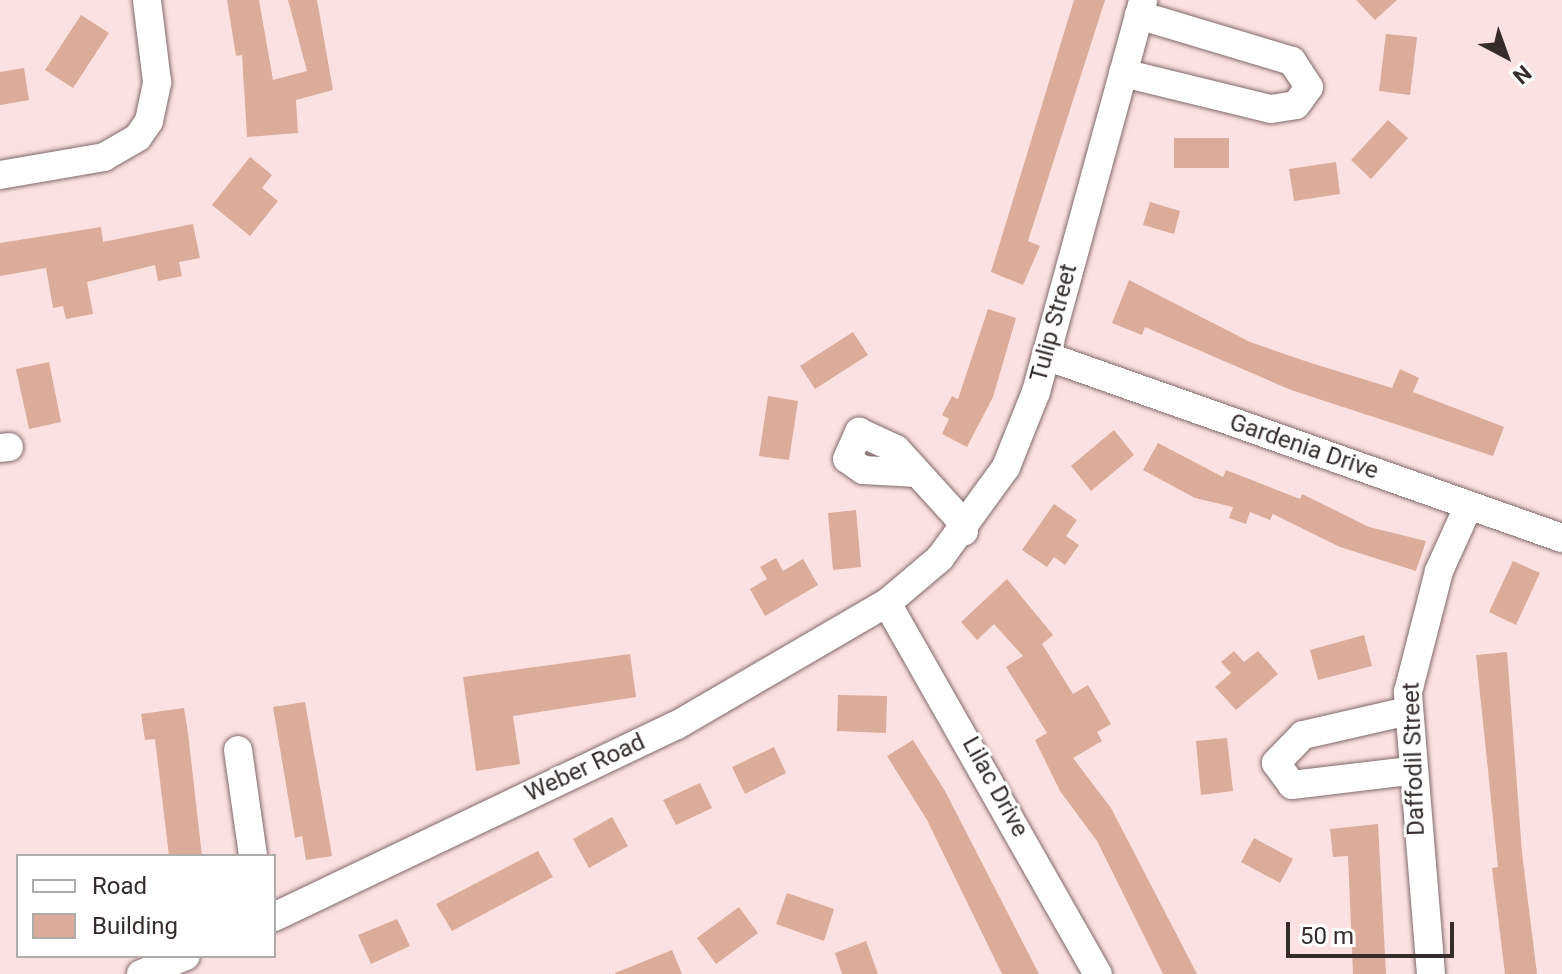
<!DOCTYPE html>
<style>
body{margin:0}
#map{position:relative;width:1562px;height:974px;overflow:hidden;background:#fce1e2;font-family:Roboto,sans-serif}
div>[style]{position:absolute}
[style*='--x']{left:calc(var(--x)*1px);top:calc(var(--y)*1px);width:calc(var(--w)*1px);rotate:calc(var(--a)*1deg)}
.building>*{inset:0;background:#daac99}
.roads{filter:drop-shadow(0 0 2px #816a6b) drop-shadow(0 0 2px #816a6b)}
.minor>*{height:28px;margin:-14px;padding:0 14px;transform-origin:14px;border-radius:14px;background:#fff}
span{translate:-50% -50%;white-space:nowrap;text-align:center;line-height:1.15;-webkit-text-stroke:6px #fff;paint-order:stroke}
.street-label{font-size:24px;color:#362c2c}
.legend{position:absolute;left:16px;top:854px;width:260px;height:104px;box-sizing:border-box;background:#fff;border:2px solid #afabab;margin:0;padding:10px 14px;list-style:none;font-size:24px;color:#362c2c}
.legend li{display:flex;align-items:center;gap:16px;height:40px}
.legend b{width:40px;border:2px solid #afabab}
.north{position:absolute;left:1466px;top:16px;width:80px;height:80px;-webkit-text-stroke:6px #fff;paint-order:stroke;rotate:139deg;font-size:22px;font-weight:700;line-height:32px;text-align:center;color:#362c2c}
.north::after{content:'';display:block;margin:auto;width:28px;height:36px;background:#362c2c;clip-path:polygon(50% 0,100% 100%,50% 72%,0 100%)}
.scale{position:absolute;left:1286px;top:922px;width:168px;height:36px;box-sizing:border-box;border:4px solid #362c2c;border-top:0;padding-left:10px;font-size:24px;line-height:28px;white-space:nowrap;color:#362c2c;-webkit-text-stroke:6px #fff;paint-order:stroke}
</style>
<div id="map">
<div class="building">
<i style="clip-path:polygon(227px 0,259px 0,273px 80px,307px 71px,288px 0,317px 0,333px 90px,296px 100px,298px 133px,247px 137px,242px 55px,236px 56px)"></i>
<i style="clip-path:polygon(1074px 0,1105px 0,1028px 241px,1040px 246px,1023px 285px,991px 272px)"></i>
<i style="clip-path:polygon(1356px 0,1397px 0,1375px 20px)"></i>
<i style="clip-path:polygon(81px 15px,109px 33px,73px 88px,45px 70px)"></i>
<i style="clip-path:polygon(1386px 34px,1417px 37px,1410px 95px,1379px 91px)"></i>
<i style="clip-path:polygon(24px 68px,29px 100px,0 105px,0 72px)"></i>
<i style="clip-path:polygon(1388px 120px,1408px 138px,1371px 179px,1351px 160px)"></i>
<i style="clip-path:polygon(1174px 138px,1229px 138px,1229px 168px,1174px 168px)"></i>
<i style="clip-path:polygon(250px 157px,272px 175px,262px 188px,278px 201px,250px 236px,212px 205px)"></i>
<i style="clip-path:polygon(1336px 162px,1340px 194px,1294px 201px,1289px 169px)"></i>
<i style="clip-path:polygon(1150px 202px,1180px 211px,1174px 234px,1143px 225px)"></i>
<i style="clip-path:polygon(193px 224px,200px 258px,179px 262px,182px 276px,158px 281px,155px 265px,87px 282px,93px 314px,66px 319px,63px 306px,53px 308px,46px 268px,0 276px,0 243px,101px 227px,103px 242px)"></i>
<i style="clip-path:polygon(1129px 280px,1250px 342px,1311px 363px,1392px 388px,1400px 369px,1419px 378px,1413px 392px,1504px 427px,1493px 456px,1291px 390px,1145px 327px,1142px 335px,1112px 323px)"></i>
<i style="clip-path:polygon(988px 309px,1016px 318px,993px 397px,967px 447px,942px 434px,949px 419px,942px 415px,952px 396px,958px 399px)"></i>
<i style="clip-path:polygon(853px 332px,868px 355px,815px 389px,800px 366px)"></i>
<i style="clip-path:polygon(49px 362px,61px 422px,29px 429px,16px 369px)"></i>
<i style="clip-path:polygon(768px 396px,798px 401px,789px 460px,759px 456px)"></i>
<i style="clip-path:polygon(1114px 430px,1134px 455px,1091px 491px,1071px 466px)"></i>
<i style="clip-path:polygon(1158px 443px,1223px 477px,1226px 470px,1300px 499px,1302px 494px,1369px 527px,1426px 541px,1416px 571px,1340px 547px,1273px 514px,1270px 520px,1250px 512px,1246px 524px,1229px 518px,1233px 507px,1195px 498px,1143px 470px)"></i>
<i style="clip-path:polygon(1054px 504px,1077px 520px,1066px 536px,1079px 545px,1065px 565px,1054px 557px,1047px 567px,1022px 550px)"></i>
<i style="clip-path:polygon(856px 510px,861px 567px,833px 570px,828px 513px)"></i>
<i style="clip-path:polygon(776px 558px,783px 571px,803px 559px,818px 585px,765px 616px,750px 589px,767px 579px,760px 567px)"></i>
<i style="clip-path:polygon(1513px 561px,1540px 573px,1516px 625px,1489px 612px)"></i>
<i style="clip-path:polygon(1007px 579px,1053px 635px,1042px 644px,1073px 694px,1088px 685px,1111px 724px,1097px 732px,1102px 741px,1073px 758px,1111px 808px,1197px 974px,1163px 974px,1097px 841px,1060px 791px,1035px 740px,1047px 733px,1006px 667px,1023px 656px,994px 624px,977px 640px,961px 622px)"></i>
<i style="clip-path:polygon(1364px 635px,1372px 666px,1318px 680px,1310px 650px)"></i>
<i style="clip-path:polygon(1234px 651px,1244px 662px,1258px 651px,1278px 674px,1236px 710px,1215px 687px,1231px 673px,1221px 662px)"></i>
<i style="clip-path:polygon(1507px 652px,1522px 853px,1537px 974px,1505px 974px,1492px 868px,1498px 867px,1476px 655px)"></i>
<i style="clip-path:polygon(630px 654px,636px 697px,513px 716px,520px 764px,476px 771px,463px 677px)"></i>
<i style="clip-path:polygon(838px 695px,887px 696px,886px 733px,837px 731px)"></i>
<i style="clip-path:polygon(305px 702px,332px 856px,306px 860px,302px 836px,295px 838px,273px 707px)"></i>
<i style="clip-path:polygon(184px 708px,188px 733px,202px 856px,169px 856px,155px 739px,145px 740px,141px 714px)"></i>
<i style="clip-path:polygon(1227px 738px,1233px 791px,1201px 795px,1196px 741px)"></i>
<i style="clip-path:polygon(913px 740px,945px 791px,1039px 974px,1002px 974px,927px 820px,887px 756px)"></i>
<i style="clip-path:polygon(774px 747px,786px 773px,745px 794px,732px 767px)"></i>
<i style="clip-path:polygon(700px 783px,712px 808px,676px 825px,663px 800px)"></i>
<i style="clip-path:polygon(612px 817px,628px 846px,589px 868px,573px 839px)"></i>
<i style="clip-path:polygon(1378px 824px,1386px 974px,1353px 974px,1348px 856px,1333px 857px,1330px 829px)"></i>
<i style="clip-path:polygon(1254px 838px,1293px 859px,1280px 883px,1241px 862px)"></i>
<i style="clip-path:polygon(538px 851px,553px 877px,452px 931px,436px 904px)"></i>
<i style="clip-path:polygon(787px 893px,834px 909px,824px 941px,776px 924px)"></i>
<i style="clip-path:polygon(739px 907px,758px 933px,716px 964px,697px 938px)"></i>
<i style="clip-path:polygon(397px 919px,410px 946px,371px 964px,358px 935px)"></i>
<i style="clip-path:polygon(866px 941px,878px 974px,842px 974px,835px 953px)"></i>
<i style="clip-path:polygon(672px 950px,682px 974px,615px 974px,615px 973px)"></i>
</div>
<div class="roads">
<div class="minor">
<i style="--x:1123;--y:73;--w:152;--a:13.7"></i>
<i style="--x:1271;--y:109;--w:25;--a:-9"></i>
<i style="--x:1296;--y:105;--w:22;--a:-54"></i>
<i style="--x:1309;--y:87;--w:31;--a:-123"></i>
<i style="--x:1292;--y:61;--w:160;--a:-163.3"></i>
<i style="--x:0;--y:175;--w:106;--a:-9.8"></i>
<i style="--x:104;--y:157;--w:39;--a:-30"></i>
<i style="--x:138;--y:137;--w:19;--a:-55"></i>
<i style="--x:149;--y:121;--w:40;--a:-78"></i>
<i style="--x:157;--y:82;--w:83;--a:-97"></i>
<i style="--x:1046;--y:356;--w:547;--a:19.43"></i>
<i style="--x:0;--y:448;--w:9;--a:-6"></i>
<i style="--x:917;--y:473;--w:54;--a:-176.8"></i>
<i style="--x:863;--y:470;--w:19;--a:-145"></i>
<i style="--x:847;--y:459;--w:30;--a:-66"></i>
<i style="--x:859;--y:432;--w:41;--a:24.7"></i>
<i style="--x:896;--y:449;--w:91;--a:47.7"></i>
<i style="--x:957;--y:516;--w:17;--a:66"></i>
<i style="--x:887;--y:603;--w:427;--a:60.4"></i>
<i style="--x:1408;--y:711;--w:108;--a:167.1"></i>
<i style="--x:1303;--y:735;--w:39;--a:134"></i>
<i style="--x:1276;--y:763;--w:27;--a:54"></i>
<i style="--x:1292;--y:785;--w:119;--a:-6.8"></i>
<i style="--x:238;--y:750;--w:107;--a:81.9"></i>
<i style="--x:274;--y:917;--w:446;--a:-25.5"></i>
<i style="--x:677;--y:725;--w:243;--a:-30.2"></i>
<i style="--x:887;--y:603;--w:70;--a:-40.3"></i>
<i style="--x:940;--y:558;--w:112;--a:-54"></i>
<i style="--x:1006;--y:467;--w:81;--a:-68.2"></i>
<i style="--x:1036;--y:392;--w:406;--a:-74.7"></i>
<i style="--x:141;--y:974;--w:48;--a:-21.8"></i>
<i style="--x:1431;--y:974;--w:283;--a:-94.7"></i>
<i style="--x:1408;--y:692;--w:125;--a:-75.6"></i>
<i style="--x:1439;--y:571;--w:72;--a:-65.6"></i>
</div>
</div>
<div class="street-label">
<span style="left:1054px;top:323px;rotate:-75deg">Tulip Street</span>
<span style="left:1304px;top:447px;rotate:19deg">Gardenia Drive</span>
<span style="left:1414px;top:759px;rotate:-92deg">Daffodil Street</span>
<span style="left:585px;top:768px;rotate:-25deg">Weber Road</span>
<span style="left:995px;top:787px;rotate:61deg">Lilac Drive</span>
</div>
<ul class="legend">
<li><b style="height:10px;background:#fff"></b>Road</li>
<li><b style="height:22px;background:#daac99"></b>Building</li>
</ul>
<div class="north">N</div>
<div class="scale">50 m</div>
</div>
